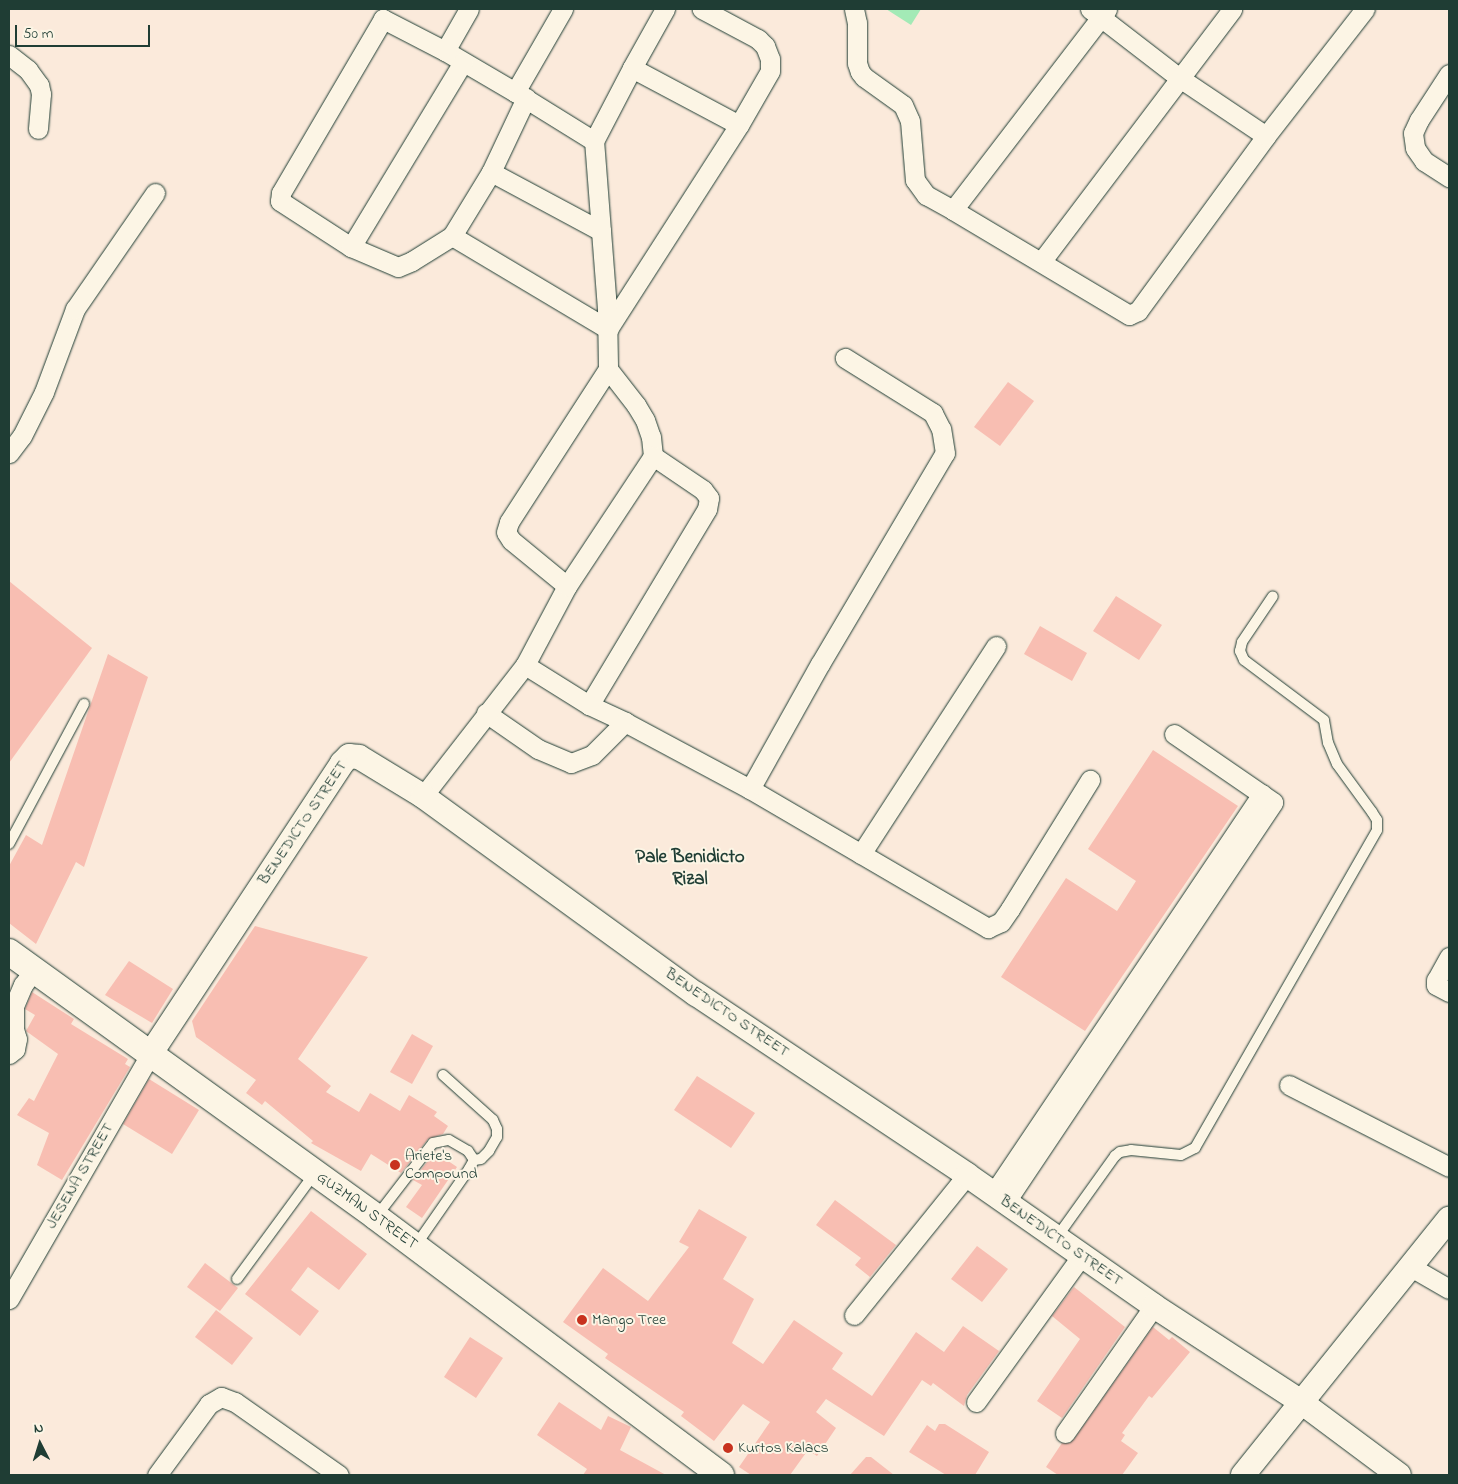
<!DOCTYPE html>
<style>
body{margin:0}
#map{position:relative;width:1458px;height:1484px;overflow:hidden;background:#fbeadb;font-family:"Indie Flower",sans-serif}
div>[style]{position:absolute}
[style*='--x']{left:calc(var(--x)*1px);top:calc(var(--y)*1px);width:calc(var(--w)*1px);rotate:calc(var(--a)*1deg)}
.green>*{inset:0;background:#a3eab6}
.building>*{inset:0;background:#f8beb2}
.roads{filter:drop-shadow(0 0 1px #1f3d34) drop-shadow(0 0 1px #1f3d34)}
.service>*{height:10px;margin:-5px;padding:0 5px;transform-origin:5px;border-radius:5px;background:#fcf5e5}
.minor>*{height:19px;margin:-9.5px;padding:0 9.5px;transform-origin:9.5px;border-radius:9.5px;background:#fcf5e5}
.tertiary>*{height:24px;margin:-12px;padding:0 12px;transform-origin:12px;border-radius:12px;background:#fcf5e5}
.secondary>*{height:26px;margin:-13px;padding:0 13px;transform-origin:13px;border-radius:13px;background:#fcf5e5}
.dots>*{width:14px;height:14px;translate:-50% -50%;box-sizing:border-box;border:2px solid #fcf5e5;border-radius:50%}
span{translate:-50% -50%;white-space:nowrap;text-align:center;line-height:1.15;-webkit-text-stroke:4px #fcf5e5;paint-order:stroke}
.street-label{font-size:16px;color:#1f3d34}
.poi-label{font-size:16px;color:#1f3d34}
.left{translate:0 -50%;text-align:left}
.quarter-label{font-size:19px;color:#1f3d34;font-weight:700}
.frame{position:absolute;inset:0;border:10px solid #1f3d34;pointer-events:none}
.north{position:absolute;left:15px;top:1419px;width:50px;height:50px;-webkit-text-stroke:4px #fcf5e5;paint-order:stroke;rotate:355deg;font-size:14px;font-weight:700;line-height:20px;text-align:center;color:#1f3d34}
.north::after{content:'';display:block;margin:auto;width:18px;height:22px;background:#1f3d34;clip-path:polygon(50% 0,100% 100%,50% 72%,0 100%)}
.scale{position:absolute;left:15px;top:25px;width:135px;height:22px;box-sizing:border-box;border:2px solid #1f3d34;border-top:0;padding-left:6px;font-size:15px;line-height:18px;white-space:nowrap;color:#1f3d34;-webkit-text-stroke:4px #fcf5e5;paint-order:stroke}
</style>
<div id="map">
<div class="green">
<i style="clip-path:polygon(886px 9px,921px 9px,911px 25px)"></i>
</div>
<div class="building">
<i style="clip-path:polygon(1008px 382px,1034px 401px,1000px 446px,974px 427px)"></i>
<i style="clip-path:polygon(9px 581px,92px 648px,9px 763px)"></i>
<i style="clip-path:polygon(1116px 596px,1162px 625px,1139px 660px,1093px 631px)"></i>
<i style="clip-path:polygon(1040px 626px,1087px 653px,1072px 681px,1024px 654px)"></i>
<i style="clip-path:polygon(108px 654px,148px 677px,84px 867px,76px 862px,36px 944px,9px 923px,9px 866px,26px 835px,42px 845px)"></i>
<i style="clip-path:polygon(1153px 750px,1238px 806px,1085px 1031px,1001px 977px,1066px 878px,1117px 911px,1136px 881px,1088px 849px)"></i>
<i style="clip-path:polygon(255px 926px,368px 957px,298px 1059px,331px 1086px,326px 1092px,359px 1112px,370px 1093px,400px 1111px,409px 1095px,437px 1112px,434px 1116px,448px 1126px,443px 1134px,428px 1139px,401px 1173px,371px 1154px,361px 1171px,311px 1143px,313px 1141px,265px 1101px,262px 1105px,246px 1093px,256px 1080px,196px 1037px,192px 1021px)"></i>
<i style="clip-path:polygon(129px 961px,173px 989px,152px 1023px,105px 995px)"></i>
<i style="clip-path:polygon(32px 992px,74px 1019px,71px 1024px,128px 1059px,125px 1064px,130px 1067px,62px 1180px,37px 1165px,49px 1133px,17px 1115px,29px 1098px,34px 1101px,58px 1054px,26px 1031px,35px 1015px,25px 1009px)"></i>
<i style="clip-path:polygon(412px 1034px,433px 1046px,412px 1084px,390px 1072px)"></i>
<i style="clip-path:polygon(697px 1076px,755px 1113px,731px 1148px,674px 1110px)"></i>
<i style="clip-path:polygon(149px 1079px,199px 1110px,172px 1154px,123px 1124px)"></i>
<i style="clip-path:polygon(435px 1152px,457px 1167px,422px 1218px,406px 1207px,422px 1185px,413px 1180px)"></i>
<i style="clip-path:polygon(835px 1200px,896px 1245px,870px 1277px,855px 1265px,861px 1258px,816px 1225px)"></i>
<i style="clip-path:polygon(699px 1209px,747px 1237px,723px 1279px,754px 1299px,732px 1343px,763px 1364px,794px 1320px,843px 1353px,832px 1369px,872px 1396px,916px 1332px,944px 1352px,963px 1326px,999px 1351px,967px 1395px,964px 1406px,933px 1383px,931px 1386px,922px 1380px,884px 1436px,826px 1399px,816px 1412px,836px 1428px,817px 1456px,808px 1450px,790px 1475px,751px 1475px,739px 1467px,770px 1422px,743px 1404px,714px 1441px,681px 1416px,684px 1412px,605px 1358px,608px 1354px,563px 1322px,603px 1268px,648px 1301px,689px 1247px,679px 1242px)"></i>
<i style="clip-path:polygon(311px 1211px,367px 1254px,339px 1290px,308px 1267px,291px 1290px,319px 1311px,300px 1336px,245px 1294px)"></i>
<i style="clip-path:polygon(977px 1246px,1008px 1269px,982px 1302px,951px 1279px)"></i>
<i style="clip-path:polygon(205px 1263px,238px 1288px,220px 1311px,187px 1287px)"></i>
<i style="clip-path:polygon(1074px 1287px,1125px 1327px,1062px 1418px,1037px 1401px,1080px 1339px,1052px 1316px)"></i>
<i style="clip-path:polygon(216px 1310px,253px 1338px,232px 1365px,195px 1337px)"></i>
<i style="clip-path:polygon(1153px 1327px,1169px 1340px,1172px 1337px,1190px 1352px,1152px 1398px,1149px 1396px,1122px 1433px,1125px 1435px,1121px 1441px,1138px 1453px,1122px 1475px,1058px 1475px,1046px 1467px,1062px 1443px,1069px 1443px,1074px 1439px)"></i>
<i style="clip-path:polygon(470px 1337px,503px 1358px,476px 1398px,444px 1377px)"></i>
<i style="clip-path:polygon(559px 1402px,601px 1430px,608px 1416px,631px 1427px,620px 1450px,666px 1475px,583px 1475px,587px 1469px,537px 1435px)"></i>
<i style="clip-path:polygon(939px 1424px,945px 1424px,989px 1452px,975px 1475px,946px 1475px,909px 1452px,927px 1425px,935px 1431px)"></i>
<i style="clip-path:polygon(866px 1457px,871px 1457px,894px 1475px,850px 1475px)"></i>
</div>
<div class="roads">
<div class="service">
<i style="--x:9;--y:844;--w:159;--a:-61.8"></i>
<i style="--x:443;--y:1075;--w:67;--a:42"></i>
<i style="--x:493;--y:1120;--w:10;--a:66"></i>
<i style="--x:497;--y:1129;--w:8;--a:90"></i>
<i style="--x:497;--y:1137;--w:16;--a:120"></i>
<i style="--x:489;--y:1151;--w:11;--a:135"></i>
<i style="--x:481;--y:1159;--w:7;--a:172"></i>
<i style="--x:376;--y:1217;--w:93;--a:-52.4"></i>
<i style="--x:433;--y:1143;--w:16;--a:-11"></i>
<i style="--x:449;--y:1140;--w:22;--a:30"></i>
<i style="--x:468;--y:1151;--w:11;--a:56"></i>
<i style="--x:474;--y:1160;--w:10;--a:119"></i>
<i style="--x:469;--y:1169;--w:93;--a:124.9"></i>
<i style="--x:1057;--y:1237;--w:100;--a:-54.4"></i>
<i style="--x:1115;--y:1156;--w:6;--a:-39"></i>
<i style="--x:1120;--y:1152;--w:11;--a:-10"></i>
<i style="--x:1131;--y:1150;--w:50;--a:5.7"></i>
<i style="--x:1181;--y:1155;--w:16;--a:-27"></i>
<i style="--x:1195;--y:1148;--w:366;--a:-60.2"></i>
<i style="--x:1377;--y:830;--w:10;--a:-90"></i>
<i style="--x:1377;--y:820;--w:9;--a:-122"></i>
<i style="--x:1372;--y:812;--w:59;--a:-126.1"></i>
<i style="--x:1337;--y:764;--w:23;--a:-113"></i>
<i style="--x:1328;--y:743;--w:23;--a:-100"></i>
<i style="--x:1324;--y:720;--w:100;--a:-143.1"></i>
<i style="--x:1244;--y:660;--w:10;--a:-114"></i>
<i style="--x:1240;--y:651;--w:9;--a:-77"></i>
<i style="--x:1242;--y:642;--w:55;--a:-56"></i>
<i style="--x:237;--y:1279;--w:130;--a:-53.7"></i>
</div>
<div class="minor">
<i style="--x:563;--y:9;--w:96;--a:120"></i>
<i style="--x:515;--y:92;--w:81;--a:-149.6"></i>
<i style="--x:445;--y:51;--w:70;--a:-152.7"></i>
<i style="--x:383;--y:19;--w:202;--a:120.4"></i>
<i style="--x:281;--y:193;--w:8;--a:97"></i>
<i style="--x:280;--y:201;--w:85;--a:32.9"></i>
<i style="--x:351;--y:247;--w:51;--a:23.1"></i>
<i style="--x:398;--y:267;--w:15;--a:-23"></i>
<i style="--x:412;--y:261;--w:47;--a:-32"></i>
<i style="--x:452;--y:236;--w:182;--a:30.8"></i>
<i style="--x:608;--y:329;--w:242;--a:-57.3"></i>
<i style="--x:739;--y:125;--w:62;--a:-60.1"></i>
<i style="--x:770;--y:71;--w:12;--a:-90"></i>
<i style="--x:770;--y:59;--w:14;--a:-111"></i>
<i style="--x:765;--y:46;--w:10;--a:-135"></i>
<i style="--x:758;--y:39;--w:64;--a:-151.8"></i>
<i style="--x:854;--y:9;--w:14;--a:78"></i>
<i style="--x:857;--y:23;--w:40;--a:90"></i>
<i style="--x:857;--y:63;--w:9;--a:72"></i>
<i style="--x:860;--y:72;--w:6;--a:51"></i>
<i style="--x:864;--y:77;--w:48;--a:35.7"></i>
<i style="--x:903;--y:105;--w:17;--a:66"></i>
<i style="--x:910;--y:121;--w:59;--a:85.2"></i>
<i style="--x:915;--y:180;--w:19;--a:54"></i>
<i style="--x:926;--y:195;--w:31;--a:29"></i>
<i style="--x:953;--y:210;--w:253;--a:-52.5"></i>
<i style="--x:1090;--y:9;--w:115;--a:37.6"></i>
<i style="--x:1181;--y:79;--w:102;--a:33.8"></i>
<i style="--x:445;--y:51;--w:48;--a:-60.3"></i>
<i style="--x:9;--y:55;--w:24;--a:38"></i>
<i style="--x:28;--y:70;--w:19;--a:54"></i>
<i style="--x:39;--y:85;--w:9;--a:77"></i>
<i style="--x:41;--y:94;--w:35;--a:95"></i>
<i style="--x:632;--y:68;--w:68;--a:-60.8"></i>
<i style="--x:1449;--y:74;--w:55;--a:123.1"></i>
<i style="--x:1419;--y:120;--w:14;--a:115"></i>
<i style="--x:1413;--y:133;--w:15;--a:82"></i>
<i style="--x:1415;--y:148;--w:16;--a:55"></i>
<i style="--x:1424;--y:161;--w:30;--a:33"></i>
<i style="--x:515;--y:92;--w:93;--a:31.8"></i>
<i style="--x:594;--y:141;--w:82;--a:-62.5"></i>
<i style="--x:632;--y:68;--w:121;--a:28"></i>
<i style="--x:491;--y:172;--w:125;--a:28.2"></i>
<i style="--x:601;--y:231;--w:90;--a:-94.4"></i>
<i style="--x:953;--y:210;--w:205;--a:30.8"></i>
<i style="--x:1129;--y:315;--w:10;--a:-24"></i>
<i style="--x:1138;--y:311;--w:217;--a:-53.8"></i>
<i style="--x:1266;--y:136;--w:161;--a:-52.1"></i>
<i style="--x:601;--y:231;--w:78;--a:85.6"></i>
<i style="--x:607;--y:309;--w:60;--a:89"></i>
<i style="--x:608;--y:369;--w:46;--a:52.1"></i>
<i style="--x:636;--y:405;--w:17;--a:59"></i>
<i style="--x:645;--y:420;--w:18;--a:71"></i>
<i style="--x:651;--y:437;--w:19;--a:84"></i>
<i style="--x:653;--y:456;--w:60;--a:34.2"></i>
<i style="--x:703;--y:490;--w:10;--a:53"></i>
<i style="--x:709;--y:498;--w:11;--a:100"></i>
<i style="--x:707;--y:509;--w:229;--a:121"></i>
<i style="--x:589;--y:705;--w:40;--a:25"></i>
<i style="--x:625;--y:722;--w:142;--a:28.2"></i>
<i style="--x:750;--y:789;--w:276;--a:30.3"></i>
<i style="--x:988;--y:928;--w:14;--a:-25"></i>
<i style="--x:1001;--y:922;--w:16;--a:-55"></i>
<i style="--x:1010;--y:909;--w:152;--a:-58.2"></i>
<i style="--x:452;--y:236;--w:75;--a:-58.6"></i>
<i style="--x:491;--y:172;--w:82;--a:-64.7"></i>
<i style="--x:351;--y:247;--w:216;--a:-58.8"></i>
<i style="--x:1041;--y:262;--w:317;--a:-52.9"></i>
<i style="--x:9;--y:453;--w:21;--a:-53"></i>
<i style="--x:22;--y:436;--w:49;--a:-63.4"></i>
<i style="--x:44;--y:392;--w:89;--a:-69.5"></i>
<i style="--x:75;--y:309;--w:141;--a:-55.4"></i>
<i style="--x:567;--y:586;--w:72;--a:-140.6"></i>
<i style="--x:511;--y:540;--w:9;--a:-122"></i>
<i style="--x:506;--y:532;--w:10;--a:-73"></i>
<i style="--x:509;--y:522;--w:182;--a:-57.1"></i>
<i style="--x:525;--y:665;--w:75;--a:32"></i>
<i style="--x:486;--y:713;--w:63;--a:34.7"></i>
<i style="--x:538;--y:749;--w:36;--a:23"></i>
<i style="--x:571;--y:763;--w:22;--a:-21"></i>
<i style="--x:592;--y:755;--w:47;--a:-45"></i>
<i style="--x:750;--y:789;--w:143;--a:-60.8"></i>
<i style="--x:820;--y:664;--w:245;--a:-59.4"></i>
<i style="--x:945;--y:453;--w:24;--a:-99"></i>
<i style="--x:941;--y:429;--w:18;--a:-117"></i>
<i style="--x:933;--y:413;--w:104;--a:-148"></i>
<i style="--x:423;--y:796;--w:166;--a:-52.1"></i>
<i style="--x:525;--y:665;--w:89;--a:-62"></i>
<i style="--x:567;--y:586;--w:156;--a:-56.5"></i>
<i style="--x:861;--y:854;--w:248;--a:-57"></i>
<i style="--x:1449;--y:957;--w:26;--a:119"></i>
<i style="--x:1436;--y:980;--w:5;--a:90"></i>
<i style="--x:1436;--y:985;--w:15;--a:28"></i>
<i style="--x:9;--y:1054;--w:8;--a:-40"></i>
<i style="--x:15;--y:1049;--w:10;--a:-79"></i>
<i style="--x:17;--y:1039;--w:10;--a:-107"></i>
<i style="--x:14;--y:1029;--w:23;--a:-90"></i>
<i style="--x:14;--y:1006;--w:23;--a:-67"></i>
<i style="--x:23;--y:985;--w:17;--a:-54"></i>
<i style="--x:1289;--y:1085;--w:180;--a:27.1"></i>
<i style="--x:993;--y:1194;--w:482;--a:-56.1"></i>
<i style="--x:1005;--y:1203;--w:482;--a:-56.2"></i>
<i style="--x:1273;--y:802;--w:120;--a:-145.5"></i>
<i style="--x:1411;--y:1267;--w:44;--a:30.1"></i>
<i style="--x:9;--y:1299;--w:284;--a:-60"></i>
<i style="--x:854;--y:1315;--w:180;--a:-51.1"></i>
<i style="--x:976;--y:1402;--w:181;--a:-54.2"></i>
<i style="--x:1065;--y:1433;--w:155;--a:-55"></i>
<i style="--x:157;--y:1475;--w:88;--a:-53.8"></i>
<i style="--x:209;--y:1404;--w:14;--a:-30"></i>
<i style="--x:221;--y:1397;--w:15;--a:20"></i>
<i style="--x:235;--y:1402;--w:127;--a:35.1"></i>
</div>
<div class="tertiary">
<i style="--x:151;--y:1053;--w:347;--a:-56.6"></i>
<i style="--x:342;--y:763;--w:10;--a:-45"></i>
<i style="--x:349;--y:756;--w:10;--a:6"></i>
<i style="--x:359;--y:757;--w:75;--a:31.4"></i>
<i style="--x:423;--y:796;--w:337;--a:36"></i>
<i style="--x:696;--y:994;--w:326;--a:33.7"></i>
<i style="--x:967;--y:1175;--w:228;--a:35"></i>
<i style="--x:1154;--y:1306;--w:176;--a:33.1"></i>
<i style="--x:1301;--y:1402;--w:122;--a:36.7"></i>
<i style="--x:1243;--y:1475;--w:329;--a:-51.2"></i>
</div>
<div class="secondary">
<i style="--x:9;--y:952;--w:453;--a:35.8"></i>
<i style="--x:376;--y:1217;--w:431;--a:36.8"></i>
</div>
</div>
<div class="dots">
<i style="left:395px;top:1165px;background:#c8321e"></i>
<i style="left:582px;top:1320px;background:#c8321e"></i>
<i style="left:728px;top:1448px;background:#c8321e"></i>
</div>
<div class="street-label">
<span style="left:303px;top:823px;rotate:-56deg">BENEDICTO STREET</span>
<span style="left:727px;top:1013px;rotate:34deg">BENEDICTO STREET</span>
<span style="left:80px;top:1176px;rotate:-60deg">JESENA STREET</span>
<span style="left:367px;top:1211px;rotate:36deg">GUZMAN STREET</span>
<span style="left:1061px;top:1241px;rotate:35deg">BENEDICTO STREET</span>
</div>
<div class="poi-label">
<span class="left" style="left:405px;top:1165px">Ariete's<br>Compound</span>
<span class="left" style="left:592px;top:1320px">Mango Tree</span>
<span class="left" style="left:738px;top:1448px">Kurtos Kalacs</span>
</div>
<div class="quarter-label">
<span style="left:690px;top:869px">Pale Benidicto<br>Rizal</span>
</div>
<div class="frame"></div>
<div class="north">N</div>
<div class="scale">50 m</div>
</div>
